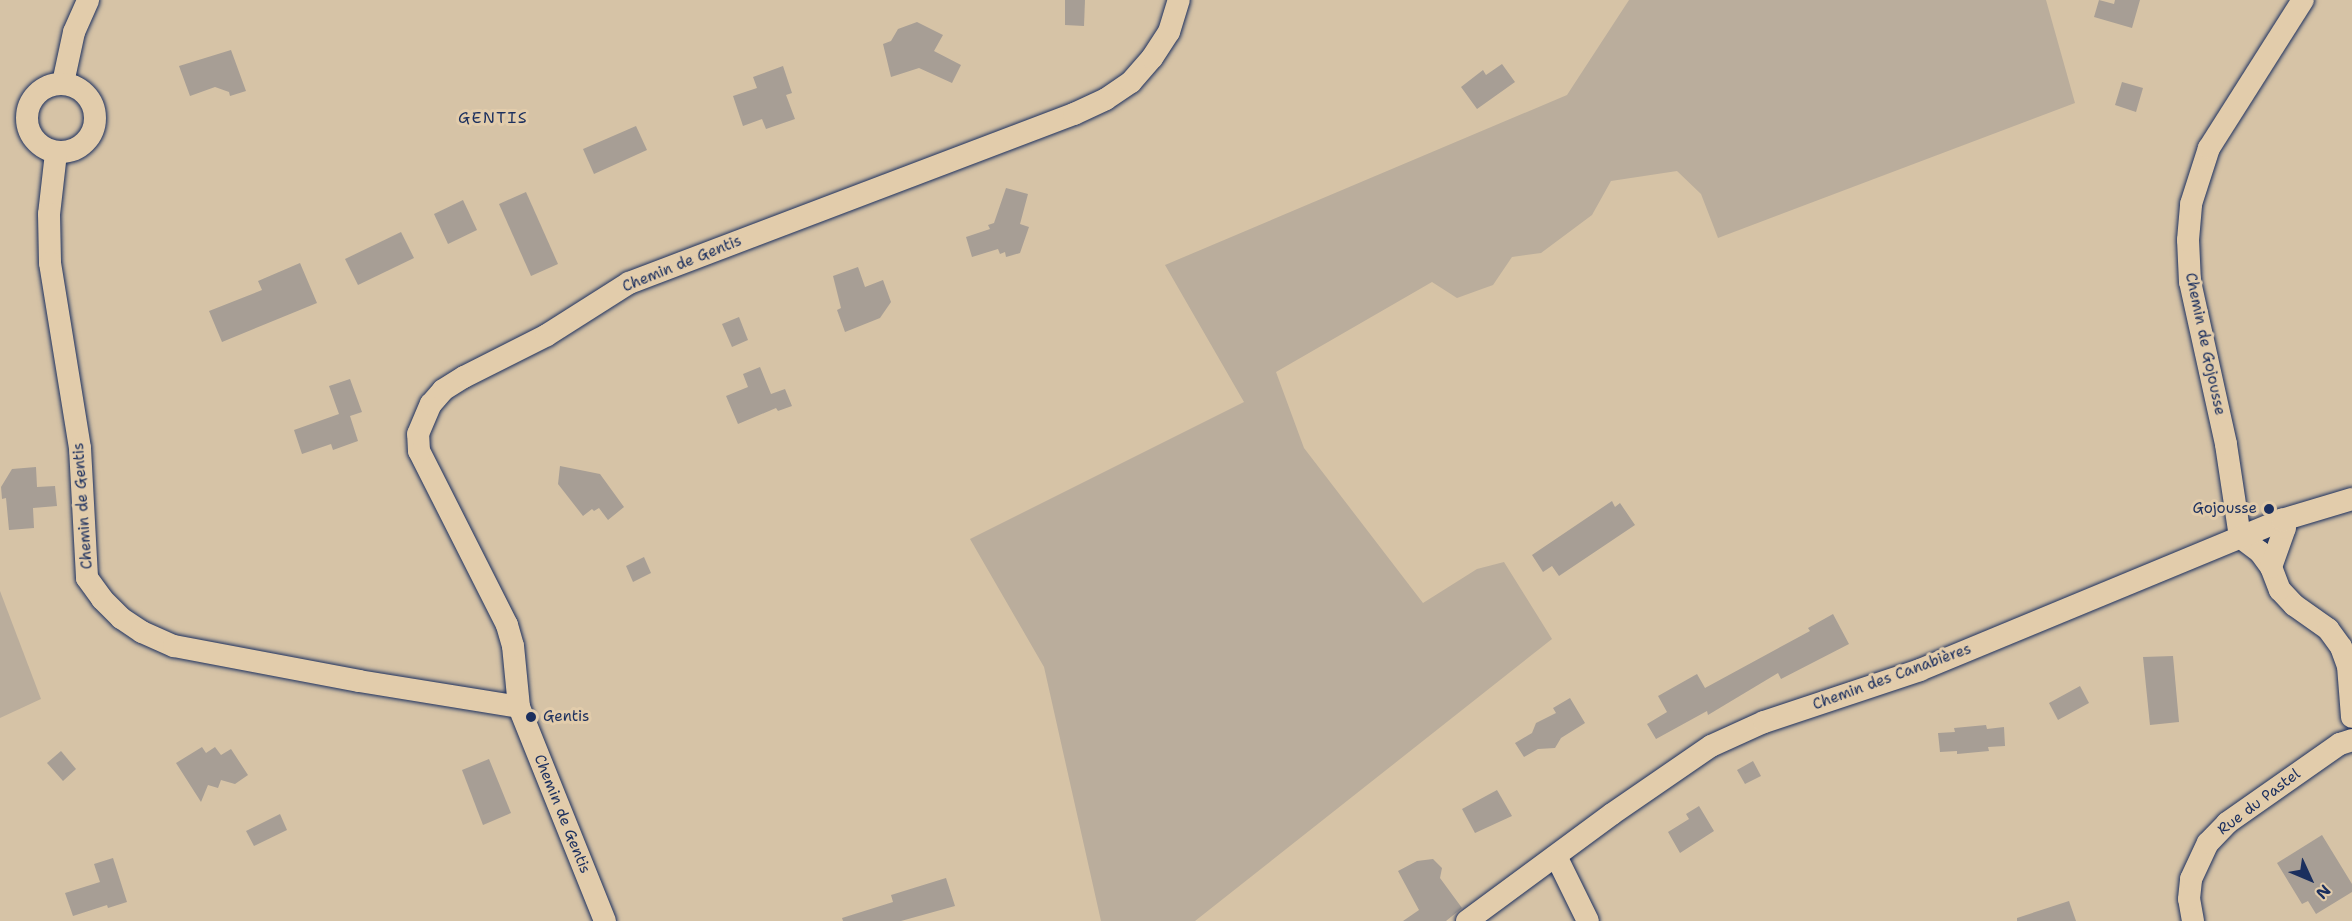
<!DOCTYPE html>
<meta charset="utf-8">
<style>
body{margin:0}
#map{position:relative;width:2352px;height:921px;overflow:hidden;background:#d6c3a6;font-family:"Shantell Sans",sans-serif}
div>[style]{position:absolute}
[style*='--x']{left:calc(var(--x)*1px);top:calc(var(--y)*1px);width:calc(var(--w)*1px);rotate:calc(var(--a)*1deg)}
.green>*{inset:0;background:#baad9c}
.building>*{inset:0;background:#a79e95}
.roads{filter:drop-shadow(0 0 2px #1b2f5e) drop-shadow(0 0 2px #1b2f5e)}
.minor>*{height:22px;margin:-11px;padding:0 11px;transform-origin:11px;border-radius:11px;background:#e2ccab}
.minor>.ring{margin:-11px;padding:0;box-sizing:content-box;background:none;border:22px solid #e2ccab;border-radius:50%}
.dots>*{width:16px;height:16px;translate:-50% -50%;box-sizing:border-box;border:3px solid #e2ccab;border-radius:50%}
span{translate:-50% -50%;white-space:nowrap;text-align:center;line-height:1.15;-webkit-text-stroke:6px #e2ccab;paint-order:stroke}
.street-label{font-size:15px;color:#1b2f5e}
.poi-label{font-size:15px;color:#1b2f5e}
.right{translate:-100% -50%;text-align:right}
.left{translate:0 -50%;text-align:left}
.neighbourhood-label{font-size:16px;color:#1b2f5e;letter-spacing:1.5px}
.north{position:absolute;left:2280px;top:849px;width:60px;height:60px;-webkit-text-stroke:4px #e2ccab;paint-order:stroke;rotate:134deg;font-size:16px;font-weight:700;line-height:24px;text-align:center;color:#1b2f5e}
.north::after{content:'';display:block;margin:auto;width:21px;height:27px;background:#1b2f5e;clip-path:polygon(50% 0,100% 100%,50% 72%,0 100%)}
</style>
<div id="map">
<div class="green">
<i style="clip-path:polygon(1629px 0,2046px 0,2075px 103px,1718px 238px,1701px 194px,1677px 171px,1611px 181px,1592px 215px,1541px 253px,1512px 257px,1493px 285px,1457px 298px,1432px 282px,1276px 372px,1304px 448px,1423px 603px,1477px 569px,1504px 562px,1552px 639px,1195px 921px,1101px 921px,1044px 667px,970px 539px,1244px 402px,1165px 265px,1567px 95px)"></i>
<i style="clip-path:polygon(0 591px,41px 699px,0 718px)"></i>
</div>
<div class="building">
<i style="clip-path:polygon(1065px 0,1085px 0,1084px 26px,1065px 25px)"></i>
<i style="clip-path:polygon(2099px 0,2114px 4px,2115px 0,2140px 0,2132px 28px,2094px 17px)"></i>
<i style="clip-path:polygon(917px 22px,943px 35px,934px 51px,961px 65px,952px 83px,919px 68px,891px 77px,883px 44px,891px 41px,898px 29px)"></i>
<i style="clip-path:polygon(231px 50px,246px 91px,230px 96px,229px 92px,215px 87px,190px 96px,179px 66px)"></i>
<i style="clip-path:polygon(1502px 64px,1515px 82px,1477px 109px,1461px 87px,1483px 70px,1486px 75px)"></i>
<i style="clip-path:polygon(783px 66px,792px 93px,786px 95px,795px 119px,766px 129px,762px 119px,743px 126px,733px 96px,757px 88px,753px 77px)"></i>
<i style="clip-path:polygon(2122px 82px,2143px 88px,2136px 112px,2115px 105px)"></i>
<i style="clip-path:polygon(636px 126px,647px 150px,594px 174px,583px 149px)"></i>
<i style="clip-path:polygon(1006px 188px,1028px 194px,1020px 224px,1029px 227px,1020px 253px,1006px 257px,1005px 252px,1000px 254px,998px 249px,972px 257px,966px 237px,990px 229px,988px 225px,994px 223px)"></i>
<i style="clip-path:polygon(526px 192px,558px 264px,531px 276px,499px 204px)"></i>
<i style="clip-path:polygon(463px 200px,477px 230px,448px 244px,434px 214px)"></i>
<i style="clip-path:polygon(401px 232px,414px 258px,358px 285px,345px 259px)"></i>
<i style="clip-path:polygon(300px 263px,317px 303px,222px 342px,209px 311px,262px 290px,258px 281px)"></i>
<i style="clip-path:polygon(858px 267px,865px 287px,883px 280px,891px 302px,880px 318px,845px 332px,837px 310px,841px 308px,833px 276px)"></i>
<i style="clip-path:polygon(739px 317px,748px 340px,732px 347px,722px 324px)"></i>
<i style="clip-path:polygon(760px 367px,771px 394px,785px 389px,792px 406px,778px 411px,776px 408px,738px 424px,726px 396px,748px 387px,743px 374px)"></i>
<i style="clip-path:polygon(350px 379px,362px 412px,350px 416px,358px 441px,333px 450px,331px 444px,302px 454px,294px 430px,339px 414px,329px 386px)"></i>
<i style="clip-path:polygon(560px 466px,600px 474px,624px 507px,608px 520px,599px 508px,594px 511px,592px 509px,583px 516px,558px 484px)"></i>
<i style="clip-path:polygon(36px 467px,37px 487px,55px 486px,57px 506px,33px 508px,34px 528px,9px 530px,6px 498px,2px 499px,1px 487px,12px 469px)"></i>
<i style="clip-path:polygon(1612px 501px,1615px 507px,1620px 503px,1635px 525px,1559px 576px,1552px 566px,1543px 572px,1532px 555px)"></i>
<i style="clip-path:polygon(644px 557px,651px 573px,633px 582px,626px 566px)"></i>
<i style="clip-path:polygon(1833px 614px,1849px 644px,1781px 679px,1778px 673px,1708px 715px,1707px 711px,1656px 739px,1647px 724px,1667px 712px,1658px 696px,1697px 674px,1705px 688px,1810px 631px,1808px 628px)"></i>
<i style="clip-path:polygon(2173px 656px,2179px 722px,2150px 725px,2143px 657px)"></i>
<i style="clip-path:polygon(2080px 686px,2089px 703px,2058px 720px,2049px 703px)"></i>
<i style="clip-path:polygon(1570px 698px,1585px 723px,1561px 738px,1555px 748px,1538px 749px,1524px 757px,1515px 743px,1532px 733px,1536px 723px,1556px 713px,1553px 708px)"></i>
<i style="clip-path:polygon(1986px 725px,1987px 729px,2004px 727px,2005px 746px,1988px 747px,1989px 751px,1957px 754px,1957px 751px,1940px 752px,1938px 733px,1955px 732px,1954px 728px)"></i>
<i style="clip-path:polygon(202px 747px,206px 753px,215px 747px,221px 755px,231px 749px,248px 775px,235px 784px,221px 780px,218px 788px,208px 785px,201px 802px,176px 763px)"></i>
<i style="clip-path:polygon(61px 751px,76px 769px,63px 781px,47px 763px)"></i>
<i style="clip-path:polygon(489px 759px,511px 813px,483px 825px,462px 770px)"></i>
<i style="clip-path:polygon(1753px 761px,1761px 776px,1745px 784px,1737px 770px)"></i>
<i style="clip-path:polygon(1497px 790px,1512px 816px,1475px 833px,1462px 809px)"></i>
<i style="clip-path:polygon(1699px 806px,1714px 831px,1680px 853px,1668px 832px,1689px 819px,1686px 814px)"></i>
<i style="clip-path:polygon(280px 814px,287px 830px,254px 846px,246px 831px)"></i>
<i style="clip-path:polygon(2322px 835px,2352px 884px,2352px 892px,2316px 914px,2308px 901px,2302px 904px,2277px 863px)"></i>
<i style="clip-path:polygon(113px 858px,127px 902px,108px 908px,107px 905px,73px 916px,65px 893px,100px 882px,94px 864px)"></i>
<i style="clip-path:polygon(1433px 859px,1442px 868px,1440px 878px,1462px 908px,1446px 921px,1403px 921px,1419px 910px,1398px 871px,1417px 861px)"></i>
<i style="clip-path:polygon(946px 878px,955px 906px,901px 921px,843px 921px,842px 918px,893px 902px,891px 895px)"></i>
<i style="clip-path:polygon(2069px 901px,2076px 921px,2017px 921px,2017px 918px)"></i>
</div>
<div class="roads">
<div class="minor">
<i style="--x:63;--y:83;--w:52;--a:-77.8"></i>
<i style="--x:74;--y:32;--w:35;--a:-66"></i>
<i class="ring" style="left:27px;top:84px;width:46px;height:46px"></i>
<i style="--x:56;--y:153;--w:61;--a:96.5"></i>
<i style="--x:49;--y:214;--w:49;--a:88.8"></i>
<i style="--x:50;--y:263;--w:187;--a:80.8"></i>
<i style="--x:80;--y:448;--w:130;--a:86.9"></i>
<i style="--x:87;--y:578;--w:26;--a:54"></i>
<i style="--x:102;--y:599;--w:27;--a:45"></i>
<i style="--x:121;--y:618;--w:25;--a:34"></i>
<i style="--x:142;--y:632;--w:35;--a:24"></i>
<i style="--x:174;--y:646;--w:188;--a:10.7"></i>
<i style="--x:359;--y:681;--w:162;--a:9.2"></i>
<i style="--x:2240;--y:537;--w:94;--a:-98.6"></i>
<i style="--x:2226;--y:444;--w:166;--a:-102.5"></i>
<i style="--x:2190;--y:282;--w:42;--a:-92.7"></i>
<i style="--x:2188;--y:240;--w:36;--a:-85"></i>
<i style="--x:2191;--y:204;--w:59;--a:-72.2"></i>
<i style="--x:2209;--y:148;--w:175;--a:-57.6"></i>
<i style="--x:2240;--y:537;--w:25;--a:37"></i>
<i style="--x:2260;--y:552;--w:19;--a:54"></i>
<i style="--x:2271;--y:567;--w:25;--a:69"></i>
<i style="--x:2280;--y:590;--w:21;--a:47"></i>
<i style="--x:2294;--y:605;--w:42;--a:35.2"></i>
<i style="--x:2328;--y:629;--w:22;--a:54"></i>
<i style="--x:2341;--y:647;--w:20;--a:70"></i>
<i style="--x:2348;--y:666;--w:51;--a:85.5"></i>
<i style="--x:2271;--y:567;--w:41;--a:-70.3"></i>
<i style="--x:2285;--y:528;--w:9;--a:-111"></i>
<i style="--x:1556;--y:856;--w:72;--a:63.8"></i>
<i style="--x:605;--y:921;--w:231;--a:-111.9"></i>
<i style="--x:519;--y:707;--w:61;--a:-95.6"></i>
<i style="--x:513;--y:646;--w:22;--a:-106"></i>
<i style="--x:507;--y:625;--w:195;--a:-116.8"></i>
<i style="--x:419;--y:451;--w:17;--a:-93"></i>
<i style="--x:418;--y:434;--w:33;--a:-67"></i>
<i style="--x:431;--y:404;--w:18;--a:-49"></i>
<i style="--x:443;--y:390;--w:25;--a:-32"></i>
<i style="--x:464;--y:377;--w:93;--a:-26.8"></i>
<i style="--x:547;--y:335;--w:97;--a:-32.4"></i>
<i style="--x:629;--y:283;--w:476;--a:-20.8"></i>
<i style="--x:1074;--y:114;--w:35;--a:-25"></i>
<i style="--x:1106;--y:99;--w:30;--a:-34"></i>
<i style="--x:1131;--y:82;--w:32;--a:-49"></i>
<i style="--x:1152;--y:58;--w:31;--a:-57"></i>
<i style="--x:1169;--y:32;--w:34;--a:-73"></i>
<i style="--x:1467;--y:921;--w:180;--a:-36.4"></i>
<i style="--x:1612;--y:814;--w:120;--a:-34.5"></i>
<i style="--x:1711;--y:746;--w:58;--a:-24.4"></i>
<i style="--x:1764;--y:722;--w:164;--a:-18.4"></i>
<i style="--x:1920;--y:670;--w:392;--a:-22.5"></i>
<i style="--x:2282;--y:520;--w:73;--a:-16.7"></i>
<i style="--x:2193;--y:921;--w:22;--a:-100"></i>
<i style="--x:2189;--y:899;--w:20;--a:-84"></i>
<i style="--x:2191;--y:879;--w:40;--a:-65"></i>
<i style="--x:2208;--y:843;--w:28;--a:-46"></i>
<i style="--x:2227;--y:823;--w:138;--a:-35"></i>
<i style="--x:2340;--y:744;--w:13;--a:-18"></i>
</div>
</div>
<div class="dots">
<i style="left:2269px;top:509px;background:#1b2f5e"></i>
<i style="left:531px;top:717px;background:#1b2f5e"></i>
</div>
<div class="street-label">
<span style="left:682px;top:264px;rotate:-22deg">Chemin de Gentis</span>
<span style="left:2205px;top:344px;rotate:78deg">Chemin de Gojousse</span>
<span style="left:83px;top:506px;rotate:-94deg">Chemin de Gentis</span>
<span style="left:1892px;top:677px;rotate:-20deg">Chemin des Canabières</span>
<span style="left:2259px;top:802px;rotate:-37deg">Rue du Pastel</span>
<span style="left:562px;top:814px;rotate:68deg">Chemin de Gentis</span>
</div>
<div class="poi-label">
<span class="right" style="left:2257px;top:509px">Gojousse</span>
<span class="left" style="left:543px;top:717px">Gentis</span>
</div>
<div class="neighbourhood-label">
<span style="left:493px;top:118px">GENTIS</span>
</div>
<div class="north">N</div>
</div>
